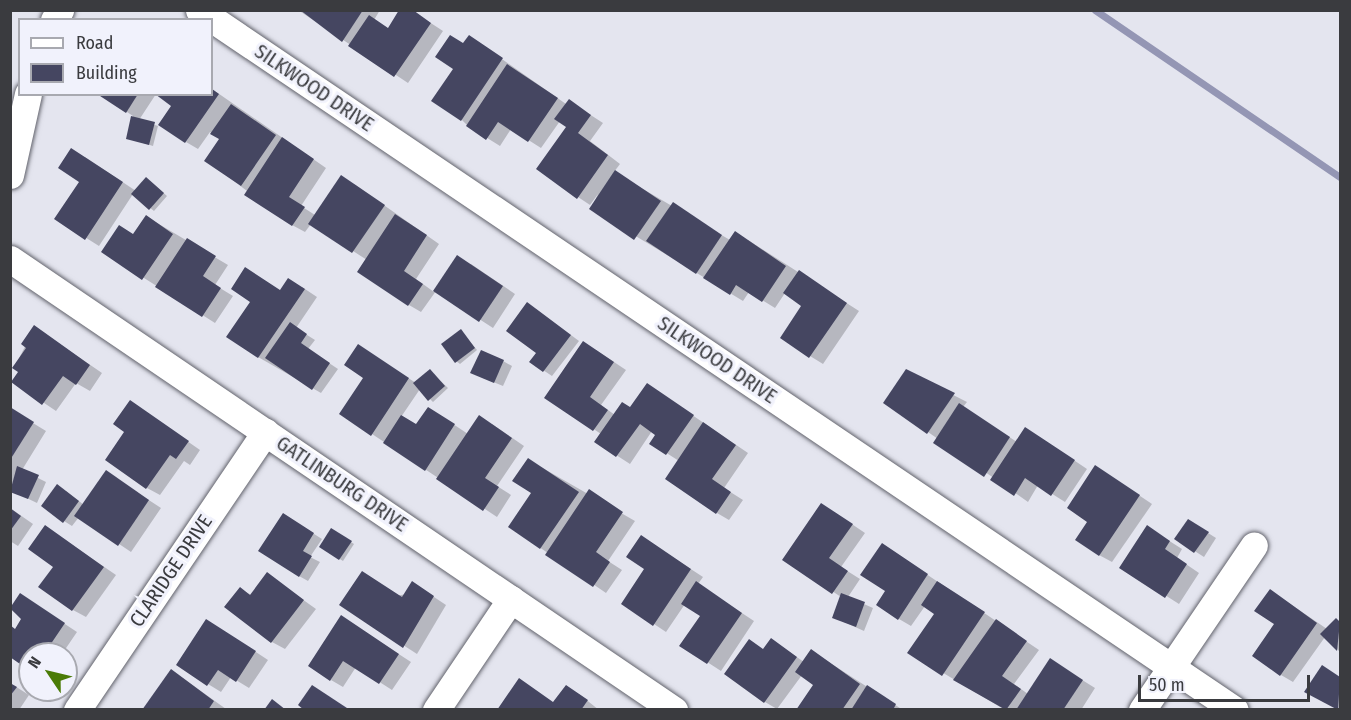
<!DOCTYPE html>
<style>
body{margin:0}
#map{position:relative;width:1351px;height:720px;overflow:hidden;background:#e4e5ef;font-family:"Fira Sans Condensed",sans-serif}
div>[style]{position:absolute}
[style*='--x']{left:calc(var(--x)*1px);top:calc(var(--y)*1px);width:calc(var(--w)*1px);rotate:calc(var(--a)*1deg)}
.shadow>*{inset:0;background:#0003}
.stream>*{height:7px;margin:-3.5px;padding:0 3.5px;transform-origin:3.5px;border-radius:3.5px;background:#9496b4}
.building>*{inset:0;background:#454661}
.roads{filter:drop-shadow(0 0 2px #62636c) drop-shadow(0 0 2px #62636c)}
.minor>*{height:27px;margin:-13.5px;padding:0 13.5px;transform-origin:13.5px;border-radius:13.5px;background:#fff}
span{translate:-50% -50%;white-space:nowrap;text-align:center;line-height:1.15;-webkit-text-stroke:6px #f1f2fc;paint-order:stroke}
.street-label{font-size:20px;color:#3a3b3f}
.frame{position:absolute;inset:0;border:12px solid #3a3b3f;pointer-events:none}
.legend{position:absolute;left:18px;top:18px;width:195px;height:78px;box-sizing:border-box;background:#f1f2fc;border:2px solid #a8a9b0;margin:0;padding:8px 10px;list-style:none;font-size:18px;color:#3a3b3f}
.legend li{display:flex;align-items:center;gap:12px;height:30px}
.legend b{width:30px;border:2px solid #a8a9b0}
.north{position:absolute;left:18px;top:642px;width:60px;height:60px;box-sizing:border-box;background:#f1f2fc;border:2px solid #a8a9b0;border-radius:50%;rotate:305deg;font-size:16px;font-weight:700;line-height:24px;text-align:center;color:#3a3b3f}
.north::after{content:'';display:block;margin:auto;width:21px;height:27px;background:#4a7b06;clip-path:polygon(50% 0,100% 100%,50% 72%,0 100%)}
.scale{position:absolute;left:1138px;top:675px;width:172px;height:27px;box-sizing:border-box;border:3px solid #3a3b3f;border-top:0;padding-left:8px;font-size:18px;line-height:21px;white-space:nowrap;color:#3a3b3f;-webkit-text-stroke:4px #f1f2fc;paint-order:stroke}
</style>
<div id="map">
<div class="shadow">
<i style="clip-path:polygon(380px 10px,374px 20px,389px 29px,417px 14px,443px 31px,408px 83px,301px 12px)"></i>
<i style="clip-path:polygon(464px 45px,482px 45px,566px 104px,569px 101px,603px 123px,590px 141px,620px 164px,614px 172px,730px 240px,748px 240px,859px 311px,823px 364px,810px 356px,803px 306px,785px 293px,775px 308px,749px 292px,743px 301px,591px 209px,598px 194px,590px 205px,578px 197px,568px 127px,560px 121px,541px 148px,511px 129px,500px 146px,468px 126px,462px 120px,455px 69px)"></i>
<i style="clip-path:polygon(212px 89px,326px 168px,301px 206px,315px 215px,354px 184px,439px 244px,416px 279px,434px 292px,471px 264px,515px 294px,493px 328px,436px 291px,421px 312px,409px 305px,367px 260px,311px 224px,305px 232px,292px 225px,206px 160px,221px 139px,210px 132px,198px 149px,186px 142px)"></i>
<i style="clip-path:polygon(100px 94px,156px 94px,139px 120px,158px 126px,153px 146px,127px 138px,133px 116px)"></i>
<i style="clip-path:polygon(85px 157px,136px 191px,150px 181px,167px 196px,154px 211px,133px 194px,99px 246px,56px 219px,81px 181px)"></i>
<i style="clip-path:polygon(147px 217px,228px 265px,215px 285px,233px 296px,215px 323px,103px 252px,134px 236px)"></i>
<i style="clip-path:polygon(302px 287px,317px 297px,296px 328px,315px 340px,308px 349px,338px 369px,321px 393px,258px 357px)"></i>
<i style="clip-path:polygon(536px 309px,579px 341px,552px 376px,531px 362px,538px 353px)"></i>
<i style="clip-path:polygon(35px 327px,102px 373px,90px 391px,76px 383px,56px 411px,13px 382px,20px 372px,14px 368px)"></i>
<i style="clip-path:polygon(461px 331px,477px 350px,460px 364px,456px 361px)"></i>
<i style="clip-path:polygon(596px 350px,626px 370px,601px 405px,615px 415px,631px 409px,648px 385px,748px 453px,724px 488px,743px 500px,729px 520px,717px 513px,679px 461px,651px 443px,658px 435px,652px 431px,630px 464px,596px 442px,601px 434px,546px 397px)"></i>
<i style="clip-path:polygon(371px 354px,416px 383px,430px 371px,448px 388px,433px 402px,420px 389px,401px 417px,417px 426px,441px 416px,468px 434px,492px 424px,524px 446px,497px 486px,511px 495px,497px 517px,372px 434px,365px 378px)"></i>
<i style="clip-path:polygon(503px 361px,512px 366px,503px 386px,481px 377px)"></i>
<i style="clip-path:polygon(906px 371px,967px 402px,963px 407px,1017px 442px,1038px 436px,1087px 469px,1065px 502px,1038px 485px,1028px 502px,928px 432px)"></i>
<i style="clip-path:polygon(131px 402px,200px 450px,190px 465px,184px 461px,160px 495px,147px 488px,127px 431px)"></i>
<i style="clip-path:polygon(10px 409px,46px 431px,22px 470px,46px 482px,37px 503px,10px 490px)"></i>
<i style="clip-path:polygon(541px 467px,635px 521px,608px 561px,622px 570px,606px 593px,510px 527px,533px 493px)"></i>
<i style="clip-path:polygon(106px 472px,161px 508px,131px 552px,79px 517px,72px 526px,64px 521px,66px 491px,84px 505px)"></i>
<i style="clip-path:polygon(1109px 475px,1152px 504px,1112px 562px,1099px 555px,1089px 522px)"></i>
<i style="clip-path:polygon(10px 508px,33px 524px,18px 546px,10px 541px)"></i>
<i style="clip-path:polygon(834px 512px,865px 533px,841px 567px,860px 579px,848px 597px,873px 608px,864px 631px,833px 617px,841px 597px,784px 559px)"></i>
<i style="clip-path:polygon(292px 520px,322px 539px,310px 557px,320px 562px,308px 581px,299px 576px)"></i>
<i style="clip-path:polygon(1197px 526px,1216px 538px,1204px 557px,1176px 539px)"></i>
<i style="clip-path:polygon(46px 527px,116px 575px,86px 617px,73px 610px)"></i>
<i style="clip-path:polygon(332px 530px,354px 544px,343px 561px,321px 547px)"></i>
<i style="clip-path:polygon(1160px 535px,1182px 549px,1177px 558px,1199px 573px,1179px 604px,1121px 567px)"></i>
<i style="clip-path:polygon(654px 545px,703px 577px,698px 584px,754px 621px,721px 671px,681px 645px,702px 615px,685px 604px,666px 632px,654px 624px,646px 569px)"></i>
<i style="clip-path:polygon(895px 553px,1039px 650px,1014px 684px,1028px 694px,1063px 668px,1095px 688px,1081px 710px,1005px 710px,910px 653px,936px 613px,925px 606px,911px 626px,899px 619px,887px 591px)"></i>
<i style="clip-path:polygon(267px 574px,316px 609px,285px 649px,272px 642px,240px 589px,251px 595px)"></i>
<i style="clip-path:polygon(425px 591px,446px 605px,417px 654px,341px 605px)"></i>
<i style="clip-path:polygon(21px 595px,77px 632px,62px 654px,30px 654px,30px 669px,16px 630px,24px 619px,11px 610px)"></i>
<i style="clip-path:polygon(1283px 599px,1327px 629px,1340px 622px,1340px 652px,1325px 637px,1293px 682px,1281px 675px,1276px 624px)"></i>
<i style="clip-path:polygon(354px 625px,411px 662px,392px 690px,356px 667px,343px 687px,331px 680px)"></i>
<i style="clip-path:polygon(219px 628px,268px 660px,249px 688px,231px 677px,221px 692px,208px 684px)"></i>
<i style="clip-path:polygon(772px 640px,804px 662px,824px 659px,903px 710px,798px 710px,816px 684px,802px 675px,777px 709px,765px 702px,764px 650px)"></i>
<i style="clip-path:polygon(172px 671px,184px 679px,226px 709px,144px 710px)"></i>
<i style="clip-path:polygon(1331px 672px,1340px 678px,1340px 710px,1306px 692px)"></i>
<i style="clip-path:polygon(10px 683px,29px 695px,19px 710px,10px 710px)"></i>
<i style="clip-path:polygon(579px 694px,599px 710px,499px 710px,555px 703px)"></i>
</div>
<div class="stream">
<i style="--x:1095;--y:10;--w:297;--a:34.3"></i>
</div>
<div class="building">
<i style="clip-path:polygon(300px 10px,363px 10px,342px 42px)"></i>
<i style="clip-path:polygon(399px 10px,413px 10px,431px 23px,394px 77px,348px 46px,369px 15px,388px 28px)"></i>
<i style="clip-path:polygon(450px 35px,463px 43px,469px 35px,503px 58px,461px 121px,431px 101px,453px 69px,435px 57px)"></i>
<i style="clip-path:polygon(507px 64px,558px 98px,528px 142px,498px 122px,486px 140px,466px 126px)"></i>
<i style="clip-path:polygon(212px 89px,219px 94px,185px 143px,158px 125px,171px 106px,155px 94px,212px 94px)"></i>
<i style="clip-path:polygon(97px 94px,138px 94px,126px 113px)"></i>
<i style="clip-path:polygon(569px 99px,591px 115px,578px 133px,608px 155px,577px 199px,536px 169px,566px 127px,554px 119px)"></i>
<i style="clip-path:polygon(231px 104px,276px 135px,241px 186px,204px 161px,219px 139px,210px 134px)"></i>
<i style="clip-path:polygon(131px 116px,155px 122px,149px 145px,126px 139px)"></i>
<i style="clip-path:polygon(282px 137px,314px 159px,289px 197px,305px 207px,292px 226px,244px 195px)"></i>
<i style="clip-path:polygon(71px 148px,123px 182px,85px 240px,54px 219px,79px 182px,58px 168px)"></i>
<i style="clip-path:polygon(615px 170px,661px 201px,634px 240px,589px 209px)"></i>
<i style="clip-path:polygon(341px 175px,385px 205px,352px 253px,308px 224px)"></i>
<i style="clip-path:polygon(146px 177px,164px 193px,149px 210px,131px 194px)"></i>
<i style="clip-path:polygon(673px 202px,722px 235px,696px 274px,646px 241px)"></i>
<i style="clip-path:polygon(395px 214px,427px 235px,404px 271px,423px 284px,408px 306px,357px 272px)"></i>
<i style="clip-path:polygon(146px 215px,173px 234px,142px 280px,101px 252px,119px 225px,133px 234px)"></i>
<i style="clip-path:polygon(735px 231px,786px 266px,762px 302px,736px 285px,730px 295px,703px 278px)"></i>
<i style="clip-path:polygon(187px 238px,216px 256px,203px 276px,221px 288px,202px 317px,155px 287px)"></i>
<i style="clip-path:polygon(457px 255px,503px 286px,479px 322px,433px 291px)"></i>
<i style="clip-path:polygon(245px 267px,280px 290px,288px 278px,305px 289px,258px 358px,226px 337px,250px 302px,231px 289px)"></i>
<i style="clip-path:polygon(799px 270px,847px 303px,809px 358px,780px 338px,801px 306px,783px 293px)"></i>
<i style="clip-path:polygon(527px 302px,571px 335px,543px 372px,529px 362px,536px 353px,506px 331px)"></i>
<i style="clip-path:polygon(290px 322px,307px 334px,301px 343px,330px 363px,312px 390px,265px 358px)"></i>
<i style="clip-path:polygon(34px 325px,90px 365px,76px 385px,63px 376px,42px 405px,11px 382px,18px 372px,12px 368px,26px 348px,21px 344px)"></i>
<i style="clip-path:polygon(461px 329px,475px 348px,455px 363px,441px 344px)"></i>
<i style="clip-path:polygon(583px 341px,614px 362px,590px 397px,608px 410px,593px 431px,544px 398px)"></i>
<i style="clip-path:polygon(358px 344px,409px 378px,371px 436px,339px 414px,363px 378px,344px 365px)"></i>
<i style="clip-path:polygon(481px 350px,504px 360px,494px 383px,470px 373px)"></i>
<i style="clip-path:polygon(430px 369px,445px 386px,428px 401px,413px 383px)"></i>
<i style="clip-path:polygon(906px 369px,955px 393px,927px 434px,883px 403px)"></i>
<i style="clip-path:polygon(647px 383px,694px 415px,666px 455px,649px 444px,655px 435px,640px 424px,616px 457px,594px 442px,622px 402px,630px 407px)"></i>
<i style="clip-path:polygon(130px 400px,189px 441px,176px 459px,170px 455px,146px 489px,105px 460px,124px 432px,113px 424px)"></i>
<i style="clip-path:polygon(959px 403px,1010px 437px,984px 477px,933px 443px)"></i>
<i style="clip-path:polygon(10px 407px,34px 422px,10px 460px)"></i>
<i style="clip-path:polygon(428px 407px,455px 424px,425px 471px,383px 443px,401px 415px,416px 424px)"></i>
<i style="clip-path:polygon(479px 415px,512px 438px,485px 478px,499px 487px,483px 511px,436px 479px)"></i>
<i style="clip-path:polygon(703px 422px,736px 445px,712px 479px,731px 492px,716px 514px,665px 479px)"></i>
<i style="clip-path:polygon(1025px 427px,1075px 460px,1051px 496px,1025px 478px,1014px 496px,990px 480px)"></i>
<i style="clip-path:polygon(528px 458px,579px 492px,540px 549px,508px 527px,531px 493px,512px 481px)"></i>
<i style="clip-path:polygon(1095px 465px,1140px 495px,1099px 556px,1075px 540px,1087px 522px,1067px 508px)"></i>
<i style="clip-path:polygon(17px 466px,39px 475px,28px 499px,10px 492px)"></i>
<i style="clip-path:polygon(106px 470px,149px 500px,118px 546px,74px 516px)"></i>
<i style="clip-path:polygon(57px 484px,79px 501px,63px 523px,41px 506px)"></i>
<i style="clip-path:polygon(589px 489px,623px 512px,596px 552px,610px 562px,593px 587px,545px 555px)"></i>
<i style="clip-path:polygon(821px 503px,853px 524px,829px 558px,848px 571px,832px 594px,782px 560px)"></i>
<i style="clip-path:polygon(10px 508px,21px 516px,10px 531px)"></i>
<i style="clip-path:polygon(283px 513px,314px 533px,303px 551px,312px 556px,299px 577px,258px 551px)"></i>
<i style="clip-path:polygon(1188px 519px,1209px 532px,1194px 553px,1174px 539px)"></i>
<i style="clip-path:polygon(45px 525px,104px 567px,72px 611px,38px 587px,53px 567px,28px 549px)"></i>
<i style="clip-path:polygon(1147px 525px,1170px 541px,1165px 549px,1187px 564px,1165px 598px,1119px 568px)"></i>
<i style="clip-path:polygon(331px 528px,352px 541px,339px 560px,319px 547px)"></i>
<i style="clip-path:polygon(641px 535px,691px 569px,653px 626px,621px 604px,644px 569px,626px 557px)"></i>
<i style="clip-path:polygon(882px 543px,928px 574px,898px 620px,876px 605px,885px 591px,860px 575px)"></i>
<i style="clip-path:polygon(362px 571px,402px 597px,412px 581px,434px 596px,403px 648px,339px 605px)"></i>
<i style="clip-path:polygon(267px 572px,304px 600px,271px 643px,224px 607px,240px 587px,250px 595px)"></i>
<i style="clip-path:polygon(696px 581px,742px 613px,707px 664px,679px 646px,700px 616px,681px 604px)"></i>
<i style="clip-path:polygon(937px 581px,985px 612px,942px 676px,907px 653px,934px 614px,921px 605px)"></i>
<i style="clip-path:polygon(1270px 589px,1317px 623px,1280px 676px,1252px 656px,1274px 624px,1254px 611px)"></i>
<i style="clip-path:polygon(20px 593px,65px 623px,44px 654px,30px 654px,30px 671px,10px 657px,10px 625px,15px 629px,21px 619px,10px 608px)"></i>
<i style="clip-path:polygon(841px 593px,865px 602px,856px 627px,832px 618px)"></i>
<i style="clip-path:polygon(341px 615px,399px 654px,379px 684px,343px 661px,330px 681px,308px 666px)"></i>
<i style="clip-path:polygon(1336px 618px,1340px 622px,1337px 651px,1320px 634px)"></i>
<i style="clip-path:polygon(206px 619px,256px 651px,236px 682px,218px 670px,207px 686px,176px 665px)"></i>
<i style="clip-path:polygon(996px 619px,1027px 641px,1002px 676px,1021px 689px,1006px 710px,953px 680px)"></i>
<i style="clip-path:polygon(771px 638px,797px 657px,764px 703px,724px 674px,749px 639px,763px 649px)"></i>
<i style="clip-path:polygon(811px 649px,860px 684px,842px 710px,796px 710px,813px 685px,795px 672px)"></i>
<i style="clip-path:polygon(1050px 658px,1083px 680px,1063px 710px,1016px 710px)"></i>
<i style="clip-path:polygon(1322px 665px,1340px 677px,1338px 710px,1304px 692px)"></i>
<i style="clip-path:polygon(171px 669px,214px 701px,208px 710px,142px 710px)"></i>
<i style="clip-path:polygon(519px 678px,553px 702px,566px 685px,588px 700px,581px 710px,497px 710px)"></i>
<i style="clip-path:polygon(10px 683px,17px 687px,10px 696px)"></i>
<i style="clip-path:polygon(312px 685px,350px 710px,304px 710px,298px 705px)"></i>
<i style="clip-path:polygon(867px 685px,896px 704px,893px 710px,851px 710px)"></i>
<i style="clip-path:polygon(272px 699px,286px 710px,264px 710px)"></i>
</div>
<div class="roads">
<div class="minor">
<i style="--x:199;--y:10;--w:1250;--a:34.05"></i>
<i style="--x:54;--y:20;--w:12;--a:-59"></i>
<i style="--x:10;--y:175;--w:83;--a:-77.5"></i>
<i style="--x:10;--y:259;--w:803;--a:34.19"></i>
<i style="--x:77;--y:710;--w:336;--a:-55.9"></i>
<i style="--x:436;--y:710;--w:134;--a:-56"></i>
<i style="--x:1142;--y:710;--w:199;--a:-55.8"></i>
</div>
</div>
<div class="street-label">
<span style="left:314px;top:88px;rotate:34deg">SILKWOOD DRIVE</span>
<span style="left:717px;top:360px;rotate:34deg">SILKWOOD DRIVE</span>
<span style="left:342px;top:484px;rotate:34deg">GATLINBURG DRIVE</span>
<span style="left:171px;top:571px;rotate:-56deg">CLARIDGE DRIVE</span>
</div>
<div class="frame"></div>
<ul class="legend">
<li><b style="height:8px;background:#fff"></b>Road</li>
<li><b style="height:16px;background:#454661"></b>Building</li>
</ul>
<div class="north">N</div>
<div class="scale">50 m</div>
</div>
